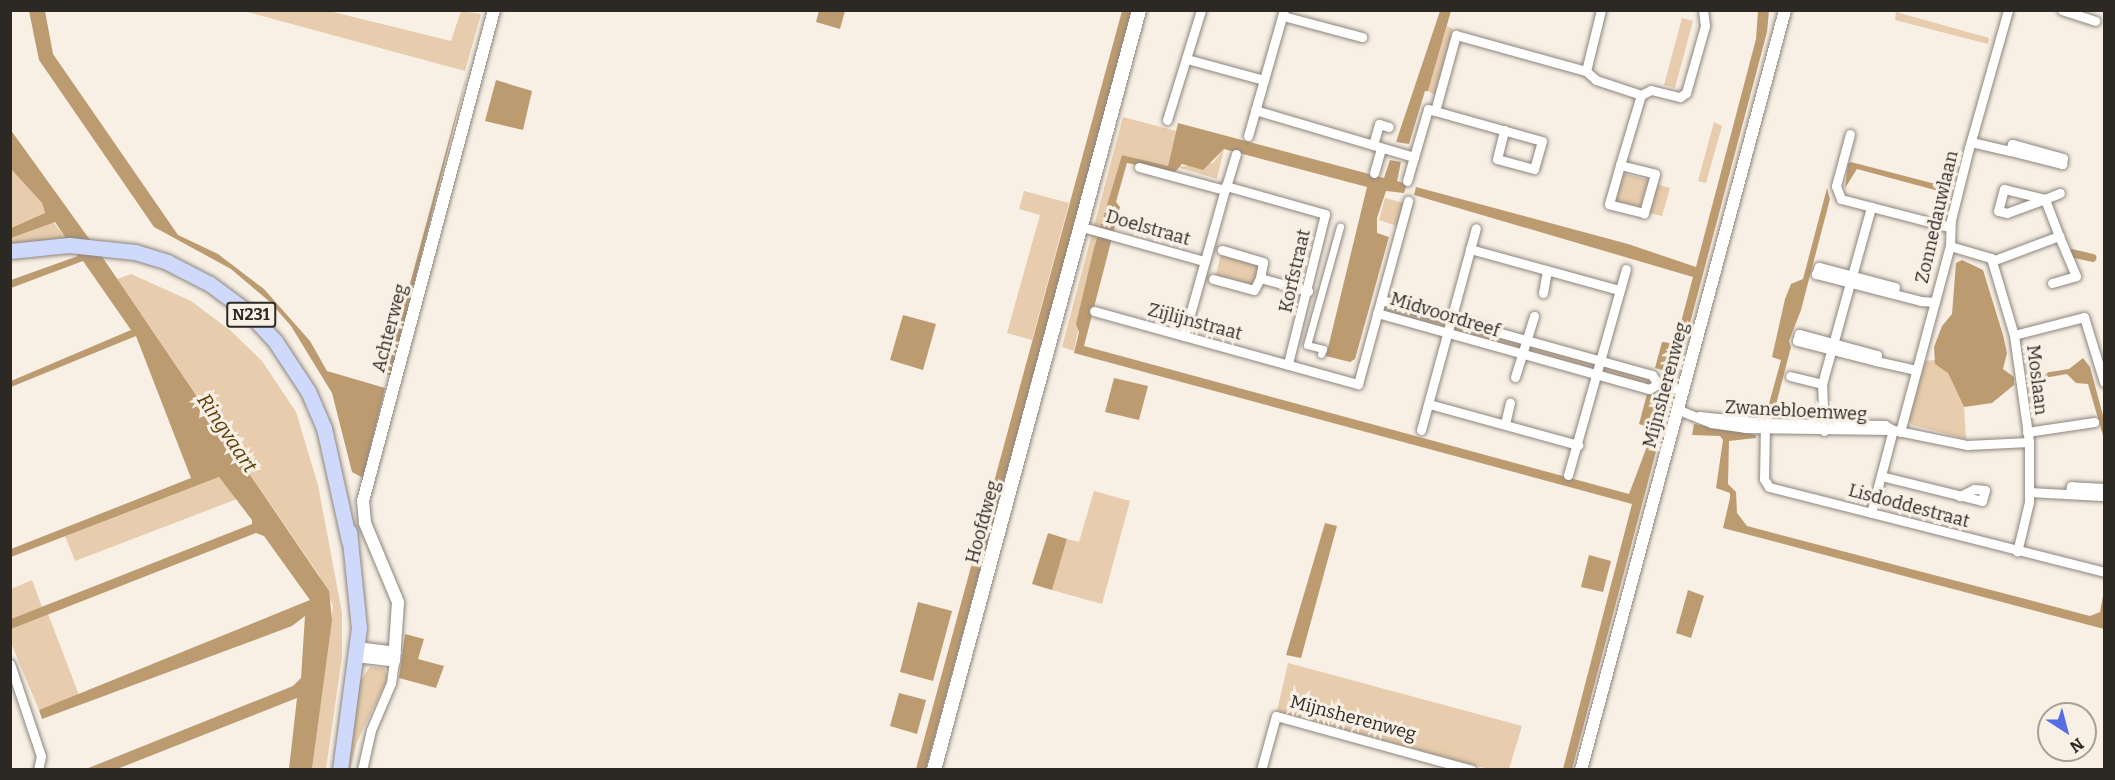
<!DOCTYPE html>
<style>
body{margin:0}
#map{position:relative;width:2115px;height:780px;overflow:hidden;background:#f8efe5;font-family:Bitter,serif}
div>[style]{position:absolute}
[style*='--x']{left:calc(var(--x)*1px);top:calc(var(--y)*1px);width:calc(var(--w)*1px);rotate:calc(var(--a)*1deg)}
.green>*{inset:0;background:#e7ccad}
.water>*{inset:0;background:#bd9b71}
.canal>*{height:8px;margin:-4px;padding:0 4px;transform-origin:4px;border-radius:4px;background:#bd9b71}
.roads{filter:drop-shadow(0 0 2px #8d857c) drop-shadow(0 0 2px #8d857c)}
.pedestrian>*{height:7px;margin:-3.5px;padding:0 3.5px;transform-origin:3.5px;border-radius:3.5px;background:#fff}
.minor>*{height:9px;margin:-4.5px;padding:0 4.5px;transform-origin:4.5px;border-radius:4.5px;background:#fff}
.tertiary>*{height:12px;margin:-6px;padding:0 6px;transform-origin:6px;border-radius:6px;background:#fff}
.secondary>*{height:14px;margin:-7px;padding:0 7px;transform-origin:7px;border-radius:7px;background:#fff}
.primary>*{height:15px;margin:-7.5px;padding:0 7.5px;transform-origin:7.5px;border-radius:7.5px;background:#ced9fc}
span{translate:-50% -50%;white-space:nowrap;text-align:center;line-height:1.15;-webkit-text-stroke:6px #f8efe5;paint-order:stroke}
.shield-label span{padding:2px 4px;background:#f8efe5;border:2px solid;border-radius:4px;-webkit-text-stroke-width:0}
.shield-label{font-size:16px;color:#2c2925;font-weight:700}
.street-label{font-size:18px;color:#2c2925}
.water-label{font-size:20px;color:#5c3a03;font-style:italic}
.frame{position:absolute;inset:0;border:12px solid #2c2925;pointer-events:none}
.north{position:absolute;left:2037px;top:702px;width:60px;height:60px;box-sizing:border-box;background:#f8efe5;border:2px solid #a6a098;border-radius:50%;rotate:144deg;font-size:16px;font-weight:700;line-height:24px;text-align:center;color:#2c2925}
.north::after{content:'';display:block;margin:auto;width:21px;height:27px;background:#566de3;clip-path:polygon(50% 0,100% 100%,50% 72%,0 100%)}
</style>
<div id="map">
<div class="green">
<i style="clip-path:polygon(244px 11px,329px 11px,451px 41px,461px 11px,481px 14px,465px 71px)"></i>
<i style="clip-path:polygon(1896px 12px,1989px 38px,1988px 44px,1895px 20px)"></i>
<i style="clip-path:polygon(1682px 18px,1693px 21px,1675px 88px,1664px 85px)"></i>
<i style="clip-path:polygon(1447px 26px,1453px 29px,1435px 95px,1428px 91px)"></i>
<i style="clip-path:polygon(1123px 117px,1176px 131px,1168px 166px,1122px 155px,1094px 248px,1074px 351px,1062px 347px)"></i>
<i style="clip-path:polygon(1714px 122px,1722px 126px,1706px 183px,1698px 181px)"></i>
<i style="clip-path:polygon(1224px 149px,1217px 179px,1177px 167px,1213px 163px)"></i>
<i style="clip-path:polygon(11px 169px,42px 203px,45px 213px,11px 228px)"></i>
<i style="clip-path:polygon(1621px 173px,1649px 180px,1640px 207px,1613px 200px)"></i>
<i style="clip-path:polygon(1657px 184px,1670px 188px,1662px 216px,1649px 213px)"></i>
<i style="clip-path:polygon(1024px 191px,1069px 203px,1032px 340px,1007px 333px,1040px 215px,1019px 209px)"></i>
<i style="clip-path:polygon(1385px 198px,1404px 203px,1397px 226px,1379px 220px)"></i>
<i style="clip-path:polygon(53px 222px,67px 239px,11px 247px,11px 238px)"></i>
<i style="clip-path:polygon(1221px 254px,1259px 264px,1253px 285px,1216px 275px)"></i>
<i style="clip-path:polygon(131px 274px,191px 301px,231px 331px,262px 361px,296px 412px,318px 485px,342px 613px,342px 656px,326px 769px,312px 769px,333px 606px,319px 575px,117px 279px)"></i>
<i style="clip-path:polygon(1389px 307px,1650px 379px,1648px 385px,1387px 313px)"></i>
<i style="clip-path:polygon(1935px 360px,1948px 373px,1964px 407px,1966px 439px,1912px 425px,1909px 420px,1925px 361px)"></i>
<i style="clip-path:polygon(219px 477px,237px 499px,75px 561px,65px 536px)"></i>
<i style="clip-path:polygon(1094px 491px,1130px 501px,1102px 604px,1052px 590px,1067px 539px,1079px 542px)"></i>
<i style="clip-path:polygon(32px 580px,42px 607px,11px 619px,11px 589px)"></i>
<i style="clip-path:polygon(48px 614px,79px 695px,39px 710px,11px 643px,10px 629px)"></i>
<i style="clip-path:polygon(1288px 663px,1522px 726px,1509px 769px,1488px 769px,1277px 711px)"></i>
<i style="clip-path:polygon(370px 667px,384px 668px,388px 678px,357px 742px,350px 769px,345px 770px,356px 697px,360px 681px)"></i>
</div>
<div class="water">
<i style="clip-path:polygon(29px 11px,45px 11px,53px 54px,178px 235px,218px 254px,264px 289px,310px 341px,327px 371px,385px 388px,363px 478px,352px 472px,332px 393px,291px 326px,270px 302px,231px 269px,154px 227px,39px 60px)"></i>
<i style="clip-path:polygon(819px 11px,845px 11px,840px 29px,816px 22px)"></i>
<i style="clip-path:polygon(1122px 11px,1132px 11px,926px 769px,916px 769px)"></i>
<i style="clip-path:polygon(1440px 11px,1451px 11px,1428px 91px,1425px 91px,1409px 144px,1396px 142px)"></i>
<i style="clip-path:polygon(1758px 11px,1769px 11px,1767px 32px,1572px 769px,1563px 769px,1632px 504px,1074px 353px,1079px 332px,1076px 324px,1094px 248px,1122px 155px,1168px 166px,1178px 123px,1384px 178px,1390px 160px,1401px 162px,1397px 181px,1407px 184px,1404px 193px,1386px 191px,1377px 218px,1377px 233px,1389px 237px,1355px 359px,1350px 362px,1326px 356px,1367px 187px,1224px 149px,1203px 170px,1182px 164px,1175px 172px,1127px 163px,1116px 202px,1120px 207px,1084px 346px,1629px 494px,1652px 433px,1650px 428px,1639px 424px,1647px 394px,1660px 396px,1666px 371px,1655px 368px,1662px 342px,1673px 343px,1677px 337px,1693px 277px,1414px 195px,1416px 187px,1628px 244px,1696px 267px,1756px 39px)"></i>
<i style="clip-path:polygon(468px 70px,391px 375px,388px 375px,386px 372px)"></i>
<i style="clip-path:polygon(496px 80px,532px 91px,523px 130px,485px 121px)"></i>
<i style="clip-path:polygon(10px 129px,103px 258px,329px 591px,332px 620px,312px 769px,289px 769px,297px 698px,117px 769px,86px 769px,293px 686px,301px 678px,305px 616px,292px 626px,42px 719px,39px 710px,310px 600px,264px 536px,256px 533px,11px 629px,11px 619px,252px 524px,252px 520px,219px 477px,11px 557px,11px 549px,191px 478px,136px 336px,11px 387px,11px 381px,131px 330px,83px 261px,11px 288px,11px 280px,78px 256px,55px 222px,11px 238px,11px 228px,45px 213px,42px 203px,11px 169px)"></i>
<i style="clip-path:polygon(1851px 162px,1947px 187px,1946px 193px,1857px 169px,1845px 188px,1848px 164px)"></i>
<i style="clip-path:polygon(1827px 188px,1830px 199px,1801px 310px,1789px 341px,1791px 347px,1774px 412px,1767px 411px,1781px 360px,1772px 357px,1785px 299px,1791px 284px,1803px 279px)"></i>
<i style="clip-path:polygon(1962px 260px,1983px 270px,2003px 335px,2007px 353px,2003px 369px,2014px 377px,2014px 385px,1992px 403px,1964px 407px,1948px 373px,1935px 364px,1934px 347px,1942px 326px,1952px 314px,1956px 263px)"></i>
<i style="clip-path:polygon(903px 315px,936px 324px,923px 370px,890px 360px)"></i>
<i style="clip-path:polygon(2083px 358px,2090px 367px,2104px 419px,2104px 439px,2088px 384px,2076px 383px,2067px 374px,2038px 379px,2037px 374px,2069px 369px)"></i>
<i style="clip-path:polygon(1114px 378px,1148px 386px,1139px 420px,1105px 412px)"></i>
<i style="clip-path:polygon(1694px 424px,1756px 435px,1756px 438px,1729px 441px,1728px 484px,1736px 492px,1737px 513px,1747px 526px,2090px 616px,2100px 612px,2104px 591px,2104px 629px,1723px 528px,1730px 498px,1730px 493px,1716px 488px,1723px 440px,1720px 436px,1692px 435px)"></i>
<i style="clip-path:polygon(1325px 523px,1337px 526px,1301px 658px,1286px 655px)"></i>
<i style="clip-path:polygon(1048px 533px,1067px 539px,1052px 590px,1032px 584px)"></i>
<i style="clip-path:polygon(1589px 555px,1611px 561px,1603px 592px,1581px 587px)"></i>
<i style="clip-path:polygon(1688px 590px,1704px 596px,1691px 638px,1676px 633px)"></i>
<i style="clip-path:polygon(918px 602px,952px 611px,933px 681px,900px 672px)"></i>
<i style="clip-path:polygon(405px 634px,424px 639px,418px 659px,444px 666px,436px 688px,399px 678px)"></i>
<i style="clip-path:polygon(899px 693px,926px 700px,917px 734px,890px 726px)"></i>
</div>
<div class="canal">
<i style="--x:2071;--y:253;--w:22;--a:13"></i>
</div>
<div class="roads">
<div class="pedestrian">
<i style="--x:1321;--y:354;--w:5;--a:-68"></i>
<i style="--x:1323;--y:349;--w:16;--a:-166"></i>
<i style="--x:1307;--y:345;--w:123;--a:-74.4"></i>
</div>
<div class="minor">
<i style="--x:2062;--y:10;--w:35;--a:18"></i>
<i style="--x:1283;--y:16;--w:82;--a:14.9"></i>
<i style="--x:1187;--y:59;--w:80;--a:15.3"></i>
<i style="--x:1586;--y:71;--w:63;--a:-76.2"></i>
<i style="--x:1255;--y:110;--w:166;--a:16.5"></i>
<i style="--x:1435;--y:111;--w:111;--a:15.7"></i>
<i style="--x:1542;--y:141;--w:29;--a:106"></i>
<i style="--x:1534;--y:169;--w:38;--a:-165"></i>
<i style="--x:1497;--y:159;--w:30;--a:-76"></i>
<i style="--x:1167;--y:120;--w:115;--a:-72.8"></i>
<i style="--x:1850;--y:134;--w:54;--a:105.1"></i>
<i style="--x:1836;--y:186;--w:14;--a:69"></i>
<i style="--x:1841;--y:199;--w:112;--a:14.5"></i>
<i style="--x:1248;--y:136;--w:131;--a:-74.1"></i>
<i style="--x:1971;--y:142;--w:40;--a:13"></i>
<i style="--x:2010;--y:151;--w:54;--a:14"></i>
<i style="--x:2062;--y:164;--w:6;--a:-81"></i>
<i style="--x:2063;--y:158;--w:53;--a:-164.6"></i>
<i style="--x:2012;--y:144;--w:7;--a:106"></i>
<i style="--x:1373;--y:145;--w:22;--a:-74"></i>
<i style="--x:1379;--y:124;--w:10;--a:17"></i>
<i style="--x:1236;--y:154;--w:34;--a:107"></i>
<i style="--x:1226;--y:186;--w:103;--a:15.8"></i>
<i style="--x:1325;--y:214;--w:154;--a:103.9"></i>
<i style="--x:1620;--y:165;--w:36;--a:14"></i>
<i style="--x:1655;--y:174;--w:41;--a:105.8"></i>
<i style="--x:1644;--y:213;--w:36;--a:-166"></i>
<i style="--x:1609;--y:204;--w:41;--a:-74.2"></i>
<i style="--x:1620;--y:165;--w:73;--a:-73.3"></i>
<i style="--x:1139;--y:167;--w:89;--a:15"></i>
<i style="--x:1374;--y:173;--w:26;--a:-74"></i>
<i style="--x:1407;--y:181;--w:75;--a:-73.7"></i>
<i style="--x:1428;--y:109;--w:7;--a:16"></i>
<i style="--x:1435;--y:111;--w:79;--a:-74.6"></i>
<i style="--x:1456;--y:35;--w:135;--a:15.5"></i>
<i style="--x:1586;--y:71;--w:13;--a:42"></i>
<i style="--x:1596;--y:80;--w:47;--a:18.4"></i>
<i style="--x:1641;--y:95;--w:11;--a:-27"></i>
<i style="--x:1651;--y:90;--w:30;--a:14"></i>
<i style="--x:1680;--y:97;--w:7;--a:-34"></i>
<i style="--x:1686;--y:93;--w:70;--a:-74.2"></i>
<i style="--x:1705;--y:26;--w:16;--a:-97"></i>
<i style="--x:1082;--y:227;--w:127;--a:15.6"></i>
<i style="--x:1950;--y:246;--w:43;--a:16.3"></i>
<i style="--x:1991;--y:258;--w:80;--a:73.4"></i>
<i style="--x:2014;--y:335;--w:108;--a:82"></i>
<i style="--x:2029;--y:442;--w:60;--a:90"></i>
<i style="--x:2029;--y:502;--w:51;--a:103.5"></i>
<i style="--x:1470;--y:249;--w:155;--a:15.4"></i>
<i style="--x:1992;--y:261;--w:72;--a:-20.5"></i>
<i style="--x:2059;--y:236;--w:40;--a:-111"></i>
<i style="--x:2045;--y:199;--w:40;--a:159.8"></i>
<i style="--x:2007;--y:213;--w:9;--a:-167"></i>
<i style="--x:1998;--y:211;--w:23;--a:-75"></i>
<i style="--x:2004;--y:189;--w:42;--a:13.7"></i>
<i style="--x:2045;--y:199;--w:16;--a:-22"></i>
<i style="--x:1260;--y:278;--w:50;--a:15.2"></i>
<i style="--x:1213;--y:279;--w:42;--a:15"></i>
<i style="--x:1254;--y:290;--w:13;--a:-63"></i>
<i style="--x:1260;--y:278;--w:16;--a:-79"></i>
<i style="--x:1263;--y:262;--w:43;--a:-163.7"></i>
<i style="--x:2052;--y:283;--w:25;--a:-16"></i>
<i style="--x:2076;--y:276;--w:43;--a:-113"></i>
<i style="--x:1543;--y:293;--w:23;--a:-80"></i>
<i style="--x:1893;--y:293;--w:6;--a:-72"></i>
<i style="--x:1895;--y:287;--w:79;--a:-165.3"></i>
<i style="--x:1819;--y:267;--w:8;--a:113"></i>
<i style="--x:1816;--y:274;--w:108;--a:14.4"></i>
<i style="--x:1921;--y:301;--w:14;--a:4"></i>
<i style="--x:1094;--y:311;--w:274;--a:15.5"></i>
<i style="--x:1358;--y:384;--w:190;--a:-74.7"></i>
<i style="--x:1377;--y:313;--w:282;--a:15.6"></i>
<i style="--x:1649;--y:389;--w:10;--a:-29"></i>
<i style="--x:1658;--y:384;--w:11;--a:-124"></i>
<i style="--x:1652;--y:375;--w:281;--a:-164.5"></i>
<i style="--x:2014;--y:335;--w:72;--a:-14.4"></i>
<i style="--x:2084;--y:317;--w:68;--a:72.9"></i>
<i style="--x:1184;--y:336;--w:156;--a:-74.4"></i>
<i style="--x:1876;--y:361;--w:6;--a:-81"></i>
<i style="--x:1877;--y:355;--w:81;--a:-164.9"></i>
<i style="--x:1799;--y:334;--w:7;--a:106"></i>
<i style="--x:1797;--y:341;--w:81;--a:14.2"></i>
<i style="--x:1876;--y:361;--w:41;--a:12.7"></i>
<i style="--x:1790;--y:376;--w:33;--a:14"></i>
<i style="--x:1515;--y:377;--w:64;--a:-72.7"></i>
<i style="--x:1658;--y:384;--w:27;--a:15"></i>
<i style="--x:1429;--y:404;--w:155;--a:15.4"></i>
<i style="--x:1679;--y:410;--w:35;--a:22"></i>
<i style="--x:1711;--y:423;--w:34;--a:8"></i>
<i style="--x:1745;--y:428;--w:148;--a:0.8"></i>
<i style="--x:1699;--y:416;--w:66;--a:6.1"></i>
<i style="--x:1765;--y:423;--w:120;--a:1"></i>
<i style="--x:1885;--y:425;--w:9;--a:32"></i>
<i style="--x:1893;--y:430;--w:76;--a:11.5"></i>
<i style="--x:1967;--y:445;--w:62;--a:-2.8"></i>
<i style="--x:1765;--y:423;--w:56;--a:91"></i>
<i style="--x:1764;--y:479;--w:9;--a:58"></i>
<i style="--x:1769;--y:487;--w:346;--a:14.2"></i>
<i style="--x:1505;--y:424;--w:22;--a:-77"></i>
<i style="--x:1421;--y:430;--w:209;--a:-74.8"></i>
<i style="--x:1824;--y:431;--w:47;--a:-92.4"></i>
<i style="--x:1822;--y:384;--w:184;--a:-74.5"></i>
<i style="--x:1900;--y:432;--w:193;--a:-75"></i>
<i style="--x:1950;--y:246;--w:26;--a:-88"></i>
<i style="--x:1951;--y:220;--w:74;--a:-76"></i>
<i style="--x:1969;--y:148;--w:143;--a:-74.2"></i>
<i style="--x:2027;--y:432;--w:68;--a:-8.5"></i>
<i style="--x:1568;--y:475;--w:214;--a:-74.3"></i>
<i style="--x:1881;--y:476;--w:104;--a:13.9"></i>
<i style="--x:1982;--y:501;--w:11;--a:-75"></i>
<i style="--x:1985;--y:490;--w:11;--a:-175"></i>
<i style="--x:1974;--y:489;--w:16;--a:153"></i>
<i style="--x:2029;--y:492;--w:73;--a:3.1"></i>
<i style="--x:2102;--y:496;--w:8;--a:-76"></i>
<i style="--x:2104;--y:488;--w:33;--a:-177"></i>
<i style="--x:2071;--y:486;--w:7;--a:98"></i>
<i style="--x:1871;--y:513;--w:86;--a:-75.2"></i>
<i style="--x:10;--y:664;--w:97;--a:71.4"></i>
<i style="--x:41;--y:756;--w:14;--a:102"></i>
<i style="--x:362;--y:770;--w:41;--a:-77.3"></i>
<i style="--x:371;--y:730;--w:51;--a:-66.9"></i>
<i style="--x:391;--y:683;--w:22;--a:-82"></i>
<i style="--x:1261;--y:770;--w:56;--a:-74.5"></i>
<i style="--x:1276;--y:716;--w:203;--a:15.4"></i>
</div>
<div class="tertiary">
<i style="--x:357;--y:648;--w:38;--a:7"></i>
<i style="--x:356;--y:656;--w:38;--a:7"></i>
<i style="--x:394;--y:661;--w:59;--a:-86.1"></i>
<i style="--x:398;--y:602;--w:86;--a:-112.7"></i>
<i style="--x:365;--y:523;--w:22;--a:-95"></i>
<i style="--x:363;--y:501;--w:508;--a:-75.06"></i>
<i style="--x:1581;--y:770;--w:787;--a:-74.97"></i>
</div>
<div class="secondary">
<i style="--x:934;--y:770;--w:787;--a:-74.9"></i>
</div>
<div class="primary">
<i style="--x:10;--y:251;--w:59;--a:-5.8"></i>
<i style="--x:69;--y:245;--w:66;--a:6.1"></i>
<i style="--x:135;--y:252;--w:34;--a:17"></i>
<i style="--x:167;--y:262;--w:48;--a:27.1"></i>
<i style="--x:210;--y:284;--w:49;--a:36.6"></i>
<i style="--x:249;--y:313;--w:38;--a:47"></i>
<i style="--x:275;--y:341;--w:60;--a:56.6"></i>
<i style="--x:308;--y:391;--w:40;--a:66.6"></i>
<i style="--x:324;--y:428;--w:116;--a:77.5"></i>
<i style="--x:340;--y:770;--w:143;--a:-82.4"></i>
<i style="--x:359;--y:628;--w:97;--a:-95.9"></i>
</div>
</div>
<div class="shield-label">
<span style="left:251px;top:315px">N231</span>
</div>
<div class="street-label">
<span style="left:1937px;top:217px;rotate:-77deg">Zonnedauwlaan</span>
<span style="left:1148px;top:228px;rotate:16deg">Doelstraat</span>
<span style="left:1295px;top:271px;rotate:-77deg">Korfstraat</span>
<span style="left:1445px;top:315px;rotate:17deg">Midvoordreef</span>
<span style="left:1195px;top:322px;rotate:15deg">Zijlijnstraat</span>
<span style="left:390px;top:328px;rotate:-75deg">Achterweg</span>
<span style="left:2037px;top:380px;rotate:83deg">Moslaan</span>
<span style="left:1666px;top:385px;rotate:-75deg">Mijnsherenweg</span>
<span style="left:1796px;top:411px;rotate:3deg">Zwanebloemweg</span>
<span style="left:1909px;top:506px;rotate:15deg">Lisdoddestraat</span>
<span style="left:983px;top:522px;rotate:-75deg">Hoofdweg</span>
<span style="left:1353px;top:718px;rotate:15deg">Mijnsherenweg</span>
</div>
<div class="water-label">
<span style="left:227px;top:433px;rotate:56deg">Ringvaart</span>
</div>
<div class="frame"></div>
<div class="north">N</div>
</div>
